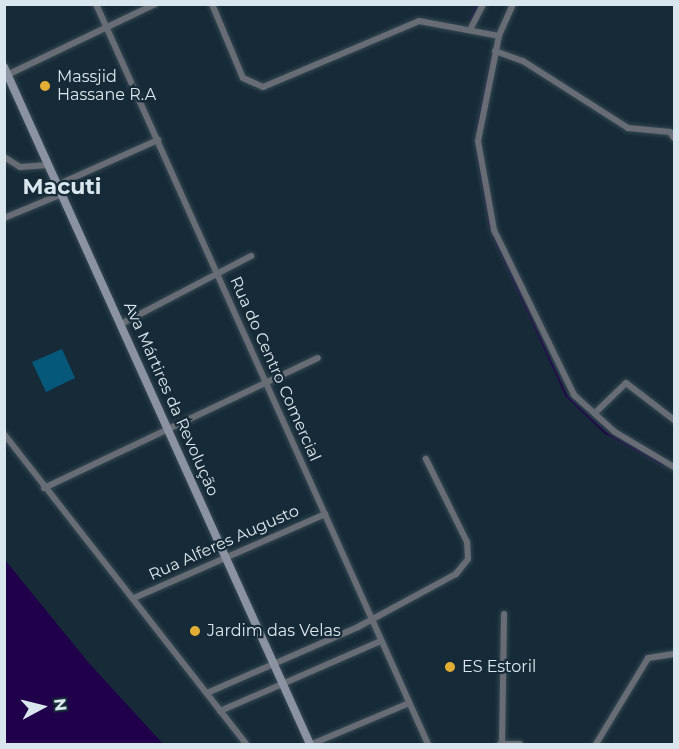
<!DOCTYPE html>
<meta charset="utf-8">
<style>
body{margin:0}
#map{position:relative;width:679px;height:749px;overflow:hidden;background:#162b37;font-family:Montserrat,sans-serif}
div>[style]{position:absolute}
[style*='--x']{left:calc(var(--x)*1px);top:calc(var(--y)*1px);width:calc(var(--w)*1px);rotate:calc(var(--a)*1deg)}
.green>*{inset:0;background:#06587a}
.water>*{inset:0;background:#20004a}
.stream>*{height:1.5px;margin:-0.75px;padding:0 0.75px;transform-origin:0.75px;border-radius:0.75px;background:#20004a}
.roads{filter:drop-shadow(0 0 2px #354954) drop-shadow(0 0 2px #354954)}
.street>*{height:6px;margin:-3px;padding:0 3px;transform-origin:3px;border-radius:3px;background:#676c75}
.secondary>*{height:8px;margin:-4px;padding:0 4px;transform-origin:4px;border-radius:4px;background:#8b92a1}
.dots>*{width:16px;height:16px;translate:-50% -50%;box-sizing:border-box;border:3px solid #162b37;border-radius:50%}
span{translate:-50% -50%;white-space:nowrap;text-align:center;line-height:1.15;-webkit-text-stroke:4.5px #162b37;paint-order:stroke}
.poi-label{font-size:16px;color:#dae6ee}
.left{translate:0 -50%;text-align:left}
.street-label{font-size:16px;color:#dae6ee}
.district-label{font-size:22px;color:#dae6ee;font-weight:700}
.frame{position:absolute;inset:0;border:6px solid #dae6ee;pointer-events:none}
.north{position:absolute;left:12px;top:677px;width:60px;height:60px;-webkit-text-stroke:4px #162b37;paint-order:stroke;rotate:83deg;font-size:16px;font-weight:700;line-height:24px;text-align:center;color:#dae6ee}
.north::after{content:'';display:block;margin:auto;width:21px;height:27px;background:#dae6ee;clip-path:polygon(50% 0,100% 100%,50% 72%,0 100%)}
</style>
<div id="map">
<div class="green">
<i style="clip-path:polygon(62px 349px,75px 378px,46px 392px,32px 362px)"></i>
</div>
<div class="water">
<i style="clip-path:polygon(5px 560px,88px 662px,163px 744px,5px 744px)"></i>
</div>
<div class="stream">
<i style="--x:470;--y:20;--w:18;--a:-63"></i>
<i style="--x:477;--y:129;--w:79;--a:-78.3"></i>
<i style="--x:476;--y:143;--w:88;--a:80.2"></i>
<i style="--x:494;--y:237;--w:175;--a:65.3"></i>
<i style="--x:567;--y:396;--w:54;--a:43.5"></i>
<i style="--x:606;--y:433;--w:66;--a:28.9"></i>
</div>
<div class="roads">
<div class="street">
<i style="--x:96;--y:4;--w:811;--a:65.84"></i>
<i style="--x:212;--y:4;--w:80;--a:67.3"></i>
<i style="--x:243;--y:78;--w:22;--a:24"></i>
<i style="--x:263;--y:87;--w:169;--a:-22.9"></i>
<i style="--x:419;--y:21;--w:81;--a:10.6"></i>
<i style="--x:513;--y:4;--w:35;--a:114"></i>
<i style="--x:499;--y:36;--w:107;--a:101.3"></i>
<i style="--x:478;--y:141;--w:90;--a:79.8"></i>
<i style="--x:494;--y:230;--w:183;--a:64.1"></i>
<i style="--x:574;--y:395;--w:55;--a:42.1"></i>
<i style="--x:615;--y:432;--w:69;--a:30.7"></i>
<i style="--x:471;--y:28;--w:27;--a:-63"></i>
<i style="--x:495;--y:51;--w:30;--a:20"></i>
<i style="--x:523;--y:61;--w:125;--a:32.5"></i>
<i style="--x:628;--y:128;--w:42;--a:5.4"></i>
<i style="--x:670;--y:132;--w:7;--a:56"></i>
<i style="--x:5;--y:76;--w:166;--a:-25.6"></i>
<i style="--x:4;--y:157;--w:19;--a:32"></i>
<i style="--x:20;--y:167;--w:29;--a:-4"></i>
<i style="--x:57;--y:185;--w:111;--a:-24"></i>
<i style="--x:4;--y:218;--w:63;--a:-22.5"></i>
<i style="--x:121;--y:324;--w:147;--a:-27.6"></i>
<i style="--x:595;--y:413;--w:43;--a:-44.1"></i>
<i style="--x:626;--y:383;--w:61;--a:37.6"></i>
<i style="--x:4;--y:434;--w:393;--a:52"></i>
<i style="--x:44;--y:488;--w:303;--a:-25.4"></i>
<i style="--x:134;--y:598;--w:209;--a:-23.7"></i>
<i style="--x:207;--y:693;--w:165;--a:-23.6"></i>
<i style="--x:358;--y:627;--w:111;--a:-28.4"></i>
<i style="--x:456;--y:574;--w:19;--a:-51"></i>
<i style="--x:468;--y:559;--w:17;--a:-93"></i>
<i style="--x:467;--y:542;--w:93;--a:-116.3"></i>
<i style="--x:220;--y:711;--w:176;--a:-23.5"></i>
<i style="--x:312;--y:744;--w:105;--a:-22.9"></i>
<i style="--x:500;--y:744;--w:20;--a:0"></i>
<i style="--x:502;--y:744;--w:130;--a:-89.1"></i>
<i style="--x:596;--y:744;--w:100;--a:-58.8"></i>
<i style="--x:648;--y:658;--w:26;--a:-9"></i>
</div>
<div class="secondary">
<i style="--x:4;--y:67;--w:743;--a:65.68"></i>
</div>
</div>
<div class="dots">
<i style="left:45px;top:86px;background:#e2af34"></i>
<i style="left:195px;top:631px;background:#e2af34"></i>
<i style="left:450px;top:667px;background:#e2af34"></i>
</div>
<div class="poi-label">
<span class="left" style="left:57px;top:86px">Massjid<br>Hassane R.A</span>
<span class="left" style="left:207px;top:631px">Jardim das Velas</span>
<span class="left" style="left:462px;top:667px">ES Estoril</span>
</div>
<div class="street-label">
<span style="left:275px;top:369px;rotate:66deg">Rua do Centro Comercial</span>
<span style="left:171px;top:399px;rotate:66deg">Ava Mártires da Revolução</span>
<span style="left:224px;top:543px;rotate:-24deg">Rua Alferes Augusto</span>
</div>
<div class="district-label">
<span style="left:62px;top:187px">Macuti</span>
</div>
<div class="frame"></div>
<div class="north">N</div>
</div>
